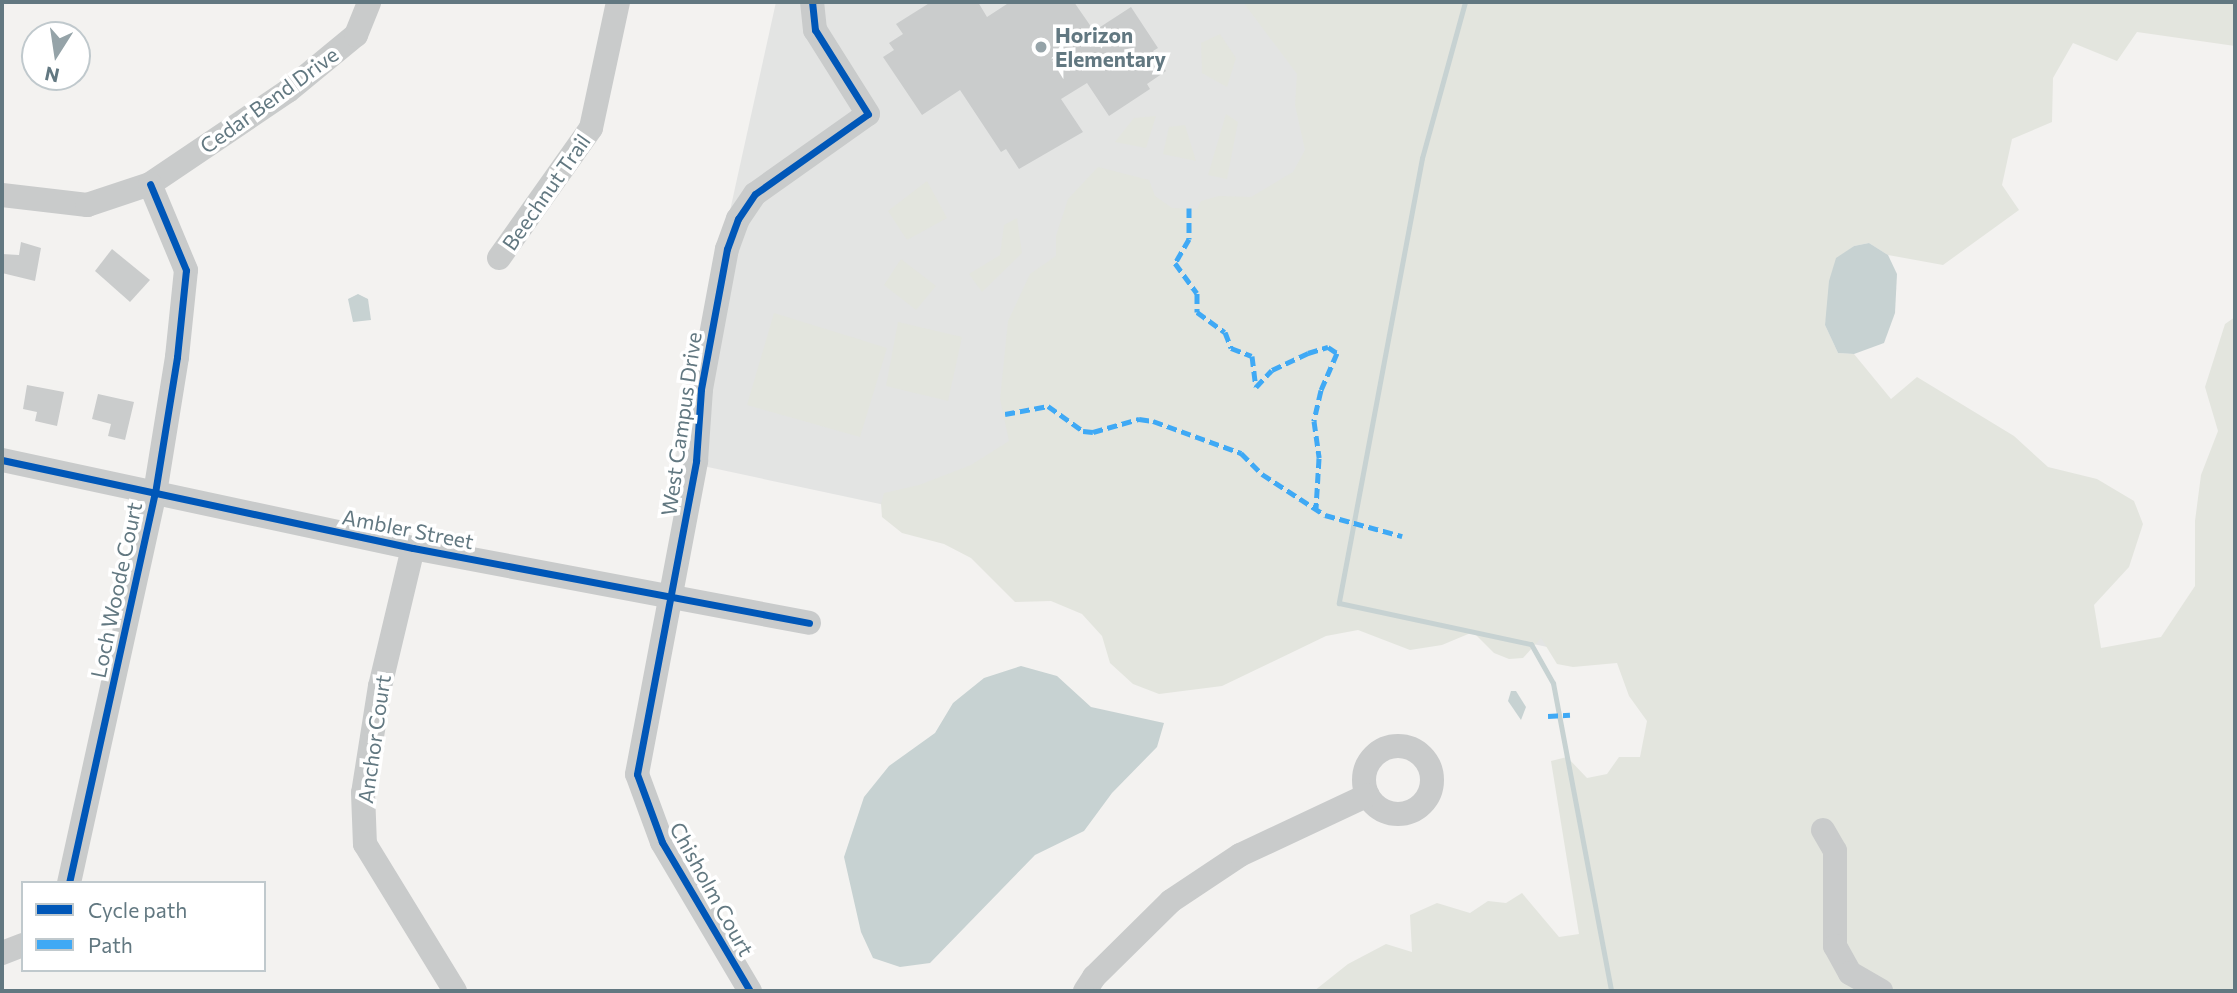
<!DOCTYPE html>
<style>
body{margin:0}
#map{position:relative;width:2237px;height:993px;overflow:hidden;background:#f3f2f0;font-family:Commissioner,sans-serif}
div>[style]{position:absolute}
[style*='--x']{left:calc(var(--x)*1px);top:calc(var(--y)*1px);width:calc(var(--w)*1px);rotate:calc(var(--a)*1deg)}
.built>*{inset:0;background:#e3e4e3}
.green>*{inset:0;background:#e3e5de}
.water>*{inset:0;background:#c7d2d2}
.stream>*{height:5px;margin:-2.5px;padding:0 2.5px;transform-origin:2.5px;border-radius:2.5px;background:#c7d2d2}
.building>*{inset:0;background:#cacccc}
.minor>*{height:24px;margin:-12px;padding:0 12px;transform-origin:12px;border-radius:12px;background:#c9cbcb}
.minor>.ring{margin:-12px;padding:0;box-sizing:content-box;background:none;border:24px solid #c9cbcb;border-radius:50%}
.quiet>*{height:5px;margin-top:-2.5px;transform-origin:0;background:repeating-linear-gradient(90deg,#3fa9f5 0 10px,transparent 0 15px)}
.cycleway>*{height:7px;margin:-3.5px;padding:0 3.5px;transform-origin:3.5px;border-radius:3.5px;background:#0057b8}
.dots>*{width:19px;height:19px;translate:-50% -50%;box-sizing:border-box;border:4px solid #fff;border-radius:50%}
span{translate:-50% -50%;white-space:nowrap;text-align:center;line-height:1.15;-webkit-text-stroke:7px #fff;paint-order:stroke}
.poi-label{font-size:21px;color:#627881;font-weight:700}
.left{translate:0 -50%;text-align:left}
.street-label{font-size:21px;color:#627881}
.frame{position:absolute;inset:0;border:4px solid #627881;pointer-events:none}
.legend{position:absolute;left:21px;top:881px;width:245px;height:91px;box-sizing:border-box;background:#fff;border:2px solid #c0c9cd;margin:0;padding:9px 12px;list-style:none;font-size:21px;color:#627881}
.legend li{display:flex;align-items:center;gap:14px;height:35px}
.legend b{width:35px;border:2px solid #c0c9cd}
.north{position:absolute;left:21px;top:21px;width:70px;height:70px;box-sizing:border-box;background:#fff;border:2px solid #c0c9cd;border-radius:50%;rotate:192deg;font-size:19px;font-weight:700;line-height:28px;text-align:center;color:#627881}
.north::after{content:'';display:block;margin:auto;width:24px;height:32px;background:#95a3a8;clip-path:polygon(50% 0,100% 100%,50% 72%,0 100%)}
</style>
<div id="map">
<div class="built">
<i style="clip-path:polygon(776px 2px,1757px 2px,1617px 662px,675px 460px)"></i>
</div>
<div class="green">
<i style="clip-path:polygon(1243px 2px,2235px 2px,2235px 46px,2137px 32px,2117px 61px,2073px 43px,2053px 78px,2052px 122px,2012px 139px,2002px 185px,2019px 210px,1943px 265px,1888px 255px,1869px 243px,1854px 246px,1836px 259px,1825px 325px,1838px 353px,1854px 354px,1891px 399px,1917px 377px,2014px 436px,2048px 467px,2097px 479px,2134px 501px,2143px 524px,2129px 567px,2094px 605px,2101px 648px,2161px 637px,2195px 586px,2195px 521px,2201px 475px,2218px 431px,2205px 387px,2225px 324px,2235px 317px,2235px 991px,1314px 991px,1348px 964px,1386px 944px,1412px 952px,1410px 915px,1437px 903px,1470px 913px,1488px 901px,1506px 903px,1522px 893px,1559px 937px,1579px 934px,1551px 761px,1567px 757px,1587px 778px,1607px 774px,1619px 757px,1640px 757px,1647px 721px,1629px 696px,1617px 663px,1573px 667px,1557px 664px,1541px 638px,1523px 658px,1509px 659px,1494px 653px,1473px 632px,1442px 645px,1410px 650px,1358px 630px,1326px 636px,1222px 686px,1159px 694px,1133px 684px,1110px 663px,1102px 636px,1082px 614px,1051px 601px,1015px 602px,971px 558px,944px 544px,902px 533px,882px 517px,881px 504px,884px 493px,919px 485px,971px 465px,1009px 441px,1000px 399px,1008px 321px,1030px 274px,1056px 256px,1056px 236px,1068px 199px,1098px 167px,1149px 180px,1155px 196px,1172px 208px,1197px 209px,1201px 201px,1219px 196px,1251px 197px,1293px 172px,1305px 150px,1295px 105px,1297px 74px)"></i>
<i style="clip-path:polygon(1220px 34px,1236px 58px,1227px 87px,1202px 73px,1201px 43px)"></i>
<i style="clip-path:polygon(1226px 114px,1238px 122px,1227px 179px,1208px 175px)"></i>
<i style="clip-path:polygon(1156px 116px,1146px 148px,1115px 142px,1134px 118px)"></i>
<i style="clip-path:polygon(1185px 125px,1196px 161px,1163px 154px,1169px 127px)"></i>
<i style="clip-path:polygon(927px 181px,947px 218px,907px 240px,888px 211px)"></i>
<i style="clip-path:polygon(1017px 218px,1022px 253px,982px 292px,969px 274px,1000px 255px,1004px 225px)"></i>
<i style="clip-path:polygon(901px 259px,936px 286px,916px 310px,884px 285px)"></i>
<i style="clip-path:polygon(774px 313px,887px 348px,860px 437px,747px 405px)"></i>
<i style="clip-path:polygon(898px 322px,962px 337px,948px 401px,886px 386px)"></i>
</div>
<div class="water">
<i style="clip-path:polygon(1869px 243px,1888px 255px,1897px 274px,1895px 313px,1884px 343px,1854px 354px,1838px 353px,1825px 325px,1829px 281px,1836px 258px,1854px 246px)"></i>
<i style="clip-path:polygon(358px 294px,368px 299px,371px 320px,353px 322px,348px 299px)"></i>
<i style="clip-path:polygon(1021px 666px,1057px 676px,1091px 707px,1164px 723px,1157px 747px,1112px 793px,1084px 831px,1035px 855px,930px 963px,900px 967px,873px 958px,861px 932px,844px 857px,864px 797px,889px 766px,935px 733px,953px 703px,984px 678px)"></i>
<i style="clip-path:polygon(1511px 691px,1516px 691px,1526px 707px,1521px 720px,1508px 701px)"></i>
</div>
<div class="stream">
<i style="--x:1465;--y:2;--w:162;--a:105.4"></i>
<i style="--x:1422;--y:158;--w:453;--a:100.6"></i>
<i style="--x:1339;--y:603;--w:196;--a:12.1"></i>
<i style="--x:1531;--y:644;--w:45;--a:60.6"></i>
<i style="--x:1553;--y:683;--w:313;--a:79.3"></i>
</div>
<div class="building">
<i style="clip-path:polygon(931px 2px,978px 2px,987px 17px,1010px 2px,1074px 2px,1094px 31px,1131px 7px,1158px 48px,1153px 51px,1166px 71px,1147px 84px,1150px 89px,1109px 116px,1087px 83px,1061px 99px,1083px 132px,1019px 169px,1006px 149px,1001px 152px,960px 90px,922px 115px,883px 57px,894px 50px,889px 43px,903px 34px,896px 24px)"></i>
<i style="clip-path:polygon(21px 242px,41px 248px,35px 281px,2px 273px,2px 254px,19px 255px)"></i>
<i style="clip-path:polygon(112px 249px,150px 280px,130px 302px,95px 271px)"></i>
<i style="clip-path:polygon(27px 385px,64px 392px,57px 426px,35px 421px,37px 412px,23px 409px)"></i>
<i style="clip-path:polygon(98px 394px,134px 402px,125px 440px,108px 436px,111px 424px,92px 419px)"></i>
</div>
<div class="minor">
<i style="--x:2;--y:195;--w:86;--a:6.7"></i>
<i style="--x:87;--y:205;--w:66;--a:-18.4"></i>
<i style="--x:150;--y:184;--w:166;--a:-34"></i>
<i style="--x:288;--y:91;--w:88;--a:-39.5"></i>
<i style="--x:356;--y:35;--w:35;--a:-68"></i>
<i style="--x:499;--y:258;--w:159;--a:-54.7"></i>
<i style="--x:591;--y:128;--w:129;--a:-77.9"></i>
<i style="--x:2;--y:460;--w:420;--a:12.1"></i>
<i style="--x:413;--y:548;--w:403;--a:10.7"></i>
<i style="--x:413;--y:548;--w:142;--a:103.4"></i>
<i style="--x:380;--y:686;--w:108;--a:99"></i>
<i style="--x:363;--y:793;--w:51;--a:87.8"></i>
<i style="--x:365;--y:844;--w:172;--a:58.5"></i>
<i class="ring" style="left:1364px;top:746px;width:44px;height:44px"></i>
<i style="--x:1823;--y:830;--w:24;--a:60"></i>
<i style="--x:1835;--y:851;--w:95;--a:90"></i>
<i style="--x:1835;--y:946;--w:31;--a:61"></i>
<i style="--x:1850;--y:973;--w:36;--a:30"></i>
<i style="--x:69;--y:883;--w:399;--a:-77.6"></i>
<i style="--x:155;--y:493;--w:138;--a:-80.8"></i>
<i style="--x:177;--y:357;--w:87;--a:-84.1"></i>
<i style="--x:186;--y:270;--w:93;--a:-112.7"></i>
<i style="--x:2;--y:953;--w:22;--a:-21"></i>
<i style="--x:750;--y:991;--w:173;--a:-120.6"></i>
<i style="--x:662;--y:842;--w:72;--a:-110.2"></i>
<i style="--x:637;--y:774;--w:319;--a:-79.3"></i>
<i style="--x:696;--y:461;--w:72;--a:-86"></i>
<i style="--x:701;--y:389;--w:142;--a:-79.5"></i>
<i style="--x:727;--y:249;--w:32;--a:-70"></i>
<i style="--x:738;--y:219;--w:30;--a:-56"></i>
<i style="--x:755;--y:194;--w:138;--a:-35.3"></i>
<i style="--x:868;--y:114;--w:99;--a:-122.2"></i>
<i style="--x:815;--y:30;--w:28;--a:-96"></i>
<i style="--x:1085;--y:991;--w:17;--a:-57"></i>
<i style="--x:1094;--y:977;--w:108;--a:-44.6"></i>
<i style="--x:1171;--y:901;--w:83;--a:-33.7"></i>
<i style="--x:1240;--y:855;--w:141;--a:-25.1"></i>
</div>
<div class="quiet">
<i style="--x:1189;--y:208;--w:31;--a:90"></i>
<i style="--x:1189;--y:239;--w:28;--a:120"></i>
<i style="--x:1175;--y:263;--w:37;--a:54"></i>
<i style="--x:1197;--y:293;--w:19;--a:90"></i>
<i style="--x:1197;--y:312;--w:34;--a:36"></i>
<i style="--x:1225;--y:332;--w:17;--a:69"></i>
<i style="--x:1231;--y:348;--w:22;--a:21"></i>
<i style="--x:1252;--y:356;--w:31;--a:83"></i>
<i style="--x:1256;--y:387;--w:23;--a:-47"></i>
<i style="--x:1272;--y:370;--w:40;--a:-25"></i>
<i style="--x:1308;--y:353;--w:21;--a:-17"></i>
<i style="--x:1328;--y:347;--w:11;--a:34"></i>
<i style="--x:1337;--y:353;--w:40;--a:113.4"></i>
<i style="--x:1321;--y:390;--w:32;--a:103"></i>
<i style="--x:1314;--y:421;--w:37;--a:82"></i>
<i style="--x:1319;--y:458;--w:50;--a:93.4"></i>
<i style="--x:1005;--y:414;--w:44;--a:-10.5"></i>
<i style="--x:1048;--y:406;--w:43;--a:35.5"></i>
<i style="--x:1083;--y:431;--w:10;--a:6"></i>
<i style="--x:1093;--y:432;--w:48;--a:-15.8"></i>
<i style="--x:1139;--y:419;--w:14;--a:8"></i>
<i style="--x:1153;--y:421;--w:94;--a:20"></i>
<i style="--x:1241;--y:453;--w:30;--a:45"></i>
<i style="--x:1262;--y:474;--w:75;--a:33.1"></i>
<i style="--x:1325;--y:515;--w:80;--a:15.3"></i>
<i style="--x:1548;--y:716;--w:22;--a:-3"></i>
</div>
<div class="cycleway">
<i style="--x:2;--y:460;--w:420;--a:12.1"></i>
<i style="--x:413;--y:548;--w:403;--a:10.7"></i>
<i style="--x:69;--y:883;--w:399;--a:-77.6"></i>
<i style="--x:155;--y:493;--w:138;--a:-80.8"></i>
<i style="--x:177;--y:357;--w:87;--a:-84.1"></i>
<i style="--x:186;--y:270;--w:93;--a:-112.7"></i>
<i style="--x:750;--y:991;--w:173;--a:-120.6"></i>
<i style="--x:662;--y:842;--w:72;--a:-110.2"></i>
<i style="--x:637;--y:774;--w:319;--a:-79.3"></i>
<i style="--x:696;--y:461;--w:72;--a:-86"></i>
<i style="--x:701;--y:389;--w:142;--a:-79.5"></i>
<i style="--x:727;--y:249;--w:32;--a:-70"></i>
<i style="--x:738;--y:219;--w:30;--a:-56"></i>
<i style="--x:755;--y:194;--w:138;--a:-35.3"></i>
<i style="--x:868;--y:114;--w:99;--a:-122.2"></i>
<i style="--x:815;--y:30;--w:28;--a:-96"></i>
</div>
<div class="dots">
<i style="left:1041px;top:47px;background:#95a3a8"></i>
</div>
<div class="poi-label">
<span class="left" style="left:1055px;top:47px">Horizon<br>Elementary</span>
</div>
<div class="street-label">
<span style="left:269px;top:100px;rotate:-36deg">Cedar Bend Drive</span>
<span style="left:546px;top:192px;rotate:-55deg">Beechnut Trail</span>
<span style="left:681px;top:424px;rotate:-82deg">West Campus Drive</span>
<span style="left:408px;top:529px;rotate:11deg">Ambler Street</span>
<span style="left:116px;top:590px;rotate:-78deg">Loch Woode Court</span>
<span style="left:374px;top:739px;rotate:-82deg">Anchor Court</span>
<span style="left:712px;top:889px;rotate:61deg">Chisholm Court</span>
</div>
<div class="frame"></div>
<ul class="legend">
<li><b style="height:9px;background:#0057b8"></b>Cycle path</li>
<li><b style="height:9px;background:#3fa9f5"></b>Path</li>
</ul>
<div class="north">N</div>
</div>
